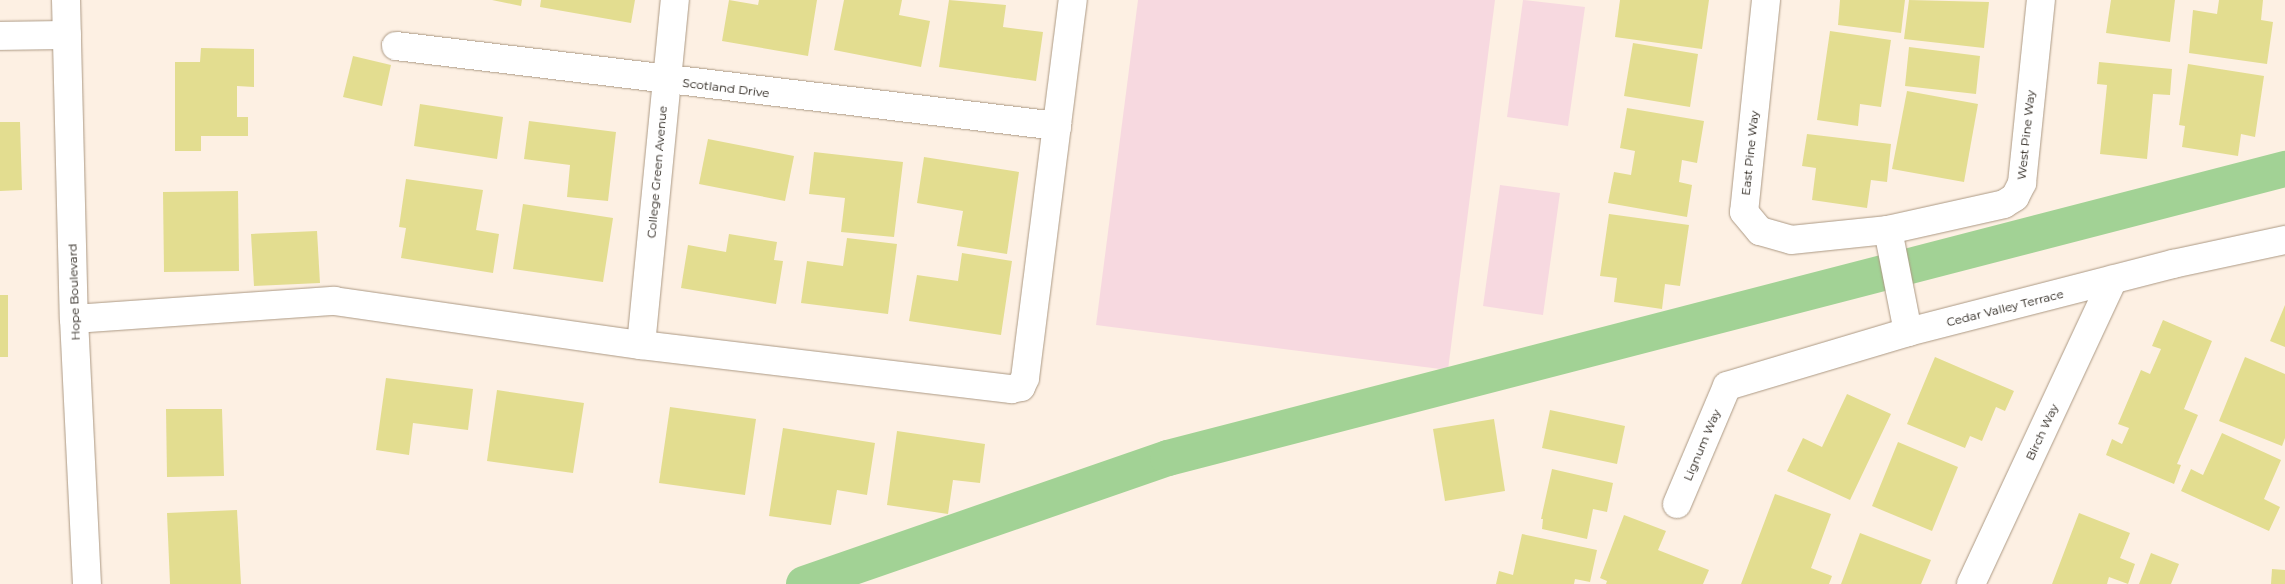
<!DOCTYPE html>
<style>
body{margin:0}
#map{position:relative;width:2285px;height:584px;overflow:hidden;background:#fdf0e3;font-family:Montserrat,sans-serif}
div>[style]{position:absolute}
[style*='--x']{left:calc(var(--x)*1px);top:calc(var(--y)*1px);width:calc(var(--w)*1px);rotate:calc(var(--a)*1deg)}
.green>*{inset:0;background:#f7d9e0}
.canal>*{height:36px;margin:-18px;padding:0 18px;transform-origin:18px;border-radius:18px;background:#a2d295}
.building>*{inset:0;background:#e3dd90}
.roads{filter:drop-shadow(0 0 1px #ac9984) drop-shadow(0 0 1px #ac9984)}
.minor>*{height:28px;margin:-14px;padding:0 14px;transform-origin:14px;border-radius:14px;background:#fff}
.tertiary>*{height:28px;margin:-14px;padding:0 14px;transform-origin:14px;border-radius:14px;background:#fff}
span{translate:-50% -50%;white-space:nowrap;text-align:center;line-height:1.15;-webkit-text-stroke:4.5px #fff;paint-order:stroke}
.street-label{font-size:12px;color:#1c150d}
</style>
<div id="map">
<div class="green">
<i style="clip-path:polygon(1138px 0,1495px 0,1448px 370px,1096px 325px)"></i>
<i style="clip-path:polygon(1523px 0,1585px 7px,1568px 126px,1507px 117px)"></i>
<i style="clip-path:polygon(1500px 185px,1560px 193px,1543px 315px,1483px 306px)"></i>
</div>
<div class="canal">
<i style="--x:804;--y:584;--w:385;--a:-19.1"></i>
<i style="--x:1168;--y:458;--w:1154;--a:-14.51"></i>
</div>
<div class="building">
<i style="clip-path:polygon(492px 0,522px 0,521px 6px)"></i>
<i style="clip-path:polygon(541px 0,635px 0,631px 23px,540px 7px)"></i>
<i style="clip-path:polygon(729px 0,758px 5px,759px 0,817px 0,808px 56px,722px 41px)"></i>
<i style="clip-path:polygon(844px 0,902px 0,899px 15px,930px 21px,921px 67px,834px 50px)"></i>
<i style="clip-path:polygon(949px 0,1006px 5px,1003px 27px,1043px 32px,1036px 81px,939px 67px)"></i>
<i style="clip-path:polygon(1620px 0,1709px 0,1702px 49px,1615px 37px)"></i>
<i style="clip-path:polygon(1840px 0,1905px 0,1901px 33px,1838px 25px)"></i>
<i style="clip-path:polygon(1909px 0,1989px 2px,1984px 48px,1904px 39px)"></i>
<i style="clip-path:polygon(2111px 0,2175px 0,2170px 42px,2106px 33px)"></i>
<i style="clip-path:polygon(2219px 0,2263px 0,2261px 20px,2273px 22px,2267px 64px,2189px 53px,2193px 10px,2217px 14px)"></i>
<i style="clip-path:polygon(1830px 31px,1891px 40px,1881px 107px,1860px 104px,1858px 126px,1817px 120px)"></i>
<i style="clip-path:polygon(1633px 43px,1698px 54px,1690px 107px,1624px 96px)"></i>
<i style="clip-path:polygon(1909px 47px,1980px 56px,1976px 94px,1905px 86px)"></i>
<i style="clip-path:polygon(201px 48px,254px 49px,254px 87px,237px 86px,237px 117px,248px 117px,248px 136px,201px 136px,201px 151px,175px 151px,175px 62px,200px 62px)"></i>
<i style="clip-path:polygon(353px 56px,391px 65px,382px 106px,343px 97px)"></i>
<i style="clip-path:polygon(2099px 62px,2172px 69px,2170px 95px,2153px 94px,2147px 159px,2100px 154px,2107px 85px,2097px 84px)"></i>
<i style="clip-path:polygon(2188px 64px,2264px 76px,2255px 137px,2241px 134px,2238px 156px,2182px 147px,2185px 126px,2179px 125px)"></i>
<i style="clip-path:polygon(1907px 91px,1978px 104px,1964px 182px,1892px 169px)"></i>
<i style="clip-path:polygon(420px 104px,503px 117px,497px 159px,414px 146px)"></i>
<i style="clip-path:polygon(1627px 108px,1704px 121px,1697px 163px,1682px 160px,1679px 182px,1692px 185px,1687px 217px,1608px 203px,1614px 172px,1631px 175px,1635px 151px,1620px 148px)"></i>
<i style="clip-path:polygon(529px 121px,616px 132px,608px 201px,567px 197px,570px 165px,524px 159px)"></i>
<i style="clip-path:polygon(0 122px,20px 122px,22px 190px,0 191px)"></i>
<i style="clip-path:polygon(1807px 134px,1891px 144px,1887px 182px,1871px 180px,1867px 208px,1812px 200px,1816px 168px,1802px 166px)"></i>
<i style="clip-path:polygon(708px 139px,794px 156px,785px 201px,699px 184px)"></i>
<i style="clip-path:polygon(814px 152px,903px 162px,894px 237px,841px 232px,845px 198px,809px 194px)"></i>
<i style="clip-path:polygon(924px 157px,1019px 172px,1007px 254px,957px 246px,963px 211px,917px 203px)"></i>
<i style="clip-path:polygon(406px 179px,483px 190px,476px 230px,499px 234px,493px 273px,401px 258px,406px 228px,399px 227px)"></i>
<i style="clip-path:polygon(238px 191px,239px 271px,164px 272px,163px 192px)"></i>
<i style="clip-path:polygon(523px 204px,613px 218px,603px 282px,513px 269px)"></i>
<i style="clip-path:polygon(1609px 214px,1689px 225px,1680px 286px,1665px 284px,1662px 309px,1614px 302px,1617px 278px,1600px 276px)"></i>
<i style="clip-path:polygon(317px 231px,320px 283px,254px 286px,251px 234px)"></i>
<i style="clip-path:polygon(729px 234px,777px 242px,774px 260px,783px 261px,776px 304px,681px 288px,688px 245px,726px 252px)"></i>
<i style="clip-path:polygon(847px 238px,897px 244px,888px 314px,801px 303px,807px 261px,843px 266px)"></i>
<i style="clip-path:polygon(962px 253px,1012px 261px,1001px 335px,909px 321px,917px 275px,958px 281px)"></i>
<i style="clip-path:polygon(0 295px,8px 295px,8px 357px,0 357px)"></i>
<i style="clip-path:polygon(2285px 305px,2285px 347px,2270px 341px)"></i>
<i style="clip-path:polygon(2163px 320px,2212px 341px,2184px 409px,2198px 415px,2177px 464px,2181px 465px,2174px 484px,2106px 455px,2112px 439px,2122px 444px,2129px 428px,2118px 424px,2141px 370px,2150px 374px,2161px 349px,2152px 346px)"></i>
<i style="clip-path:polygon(1935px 357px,2014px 391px,2005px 411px,1996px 407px,1982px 441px,1970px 436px,1965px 448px,1907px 424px)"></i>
<i style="clip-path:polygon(2245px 357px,2285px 374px,2285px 438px,2282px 446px,2219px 421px)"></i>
<i style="clip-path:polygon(386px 378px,473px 389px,468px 430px,413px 423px,409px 455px,376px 450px)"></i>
<i style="clip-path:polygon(497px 390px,584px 403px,573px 473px,487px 461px)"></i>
<i style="clip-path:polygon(1847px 394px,1891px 414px,1850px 500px,1787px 471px,1803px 438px,1822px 447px)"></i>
<i style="clip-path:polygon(670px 407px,756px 419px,745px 495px,659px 483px)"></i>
<i style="clip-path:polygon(166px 409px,222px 409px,224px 476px,167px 477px)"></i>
<i style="clip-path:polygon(1550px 410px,1625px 426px,1617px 464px,1542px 448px)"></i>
<i style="clip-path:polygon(1494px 419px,1505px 491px,1445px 501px,1433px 429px)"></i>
<i style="clip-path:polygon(783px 428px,875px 443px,867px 495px,837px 490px,831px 525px,769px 516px)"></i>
<i style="clip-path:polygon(897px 431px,985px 444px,980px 483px,953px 480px,948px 514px,887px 505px)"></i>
<i style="clip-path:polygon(2222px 433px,2281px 460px,2264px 499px,2280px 507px,2269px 531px,2181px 491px,2191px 469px,2203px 475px)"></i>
<i style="clip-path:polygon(1898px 442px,1958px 467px,1932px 531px,1872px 506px)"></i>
<i style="clip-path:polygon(1552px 469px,1613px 483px,1607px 512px,1593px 509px,1587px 539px,1542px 529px,1543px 519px,1541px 519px)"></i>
<i style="clip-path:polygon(1775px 494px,1831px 514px,1811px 568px,1832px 576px,1829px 584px,1741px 584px)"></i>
<i style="clip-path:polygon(237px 510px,241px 584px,170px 584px,167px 513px)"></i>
<i style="clip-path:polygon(2079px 513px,2130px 533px,2120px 558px,2135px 564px,2128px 584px,2109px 577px,2107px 584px,2052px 584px)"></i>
<i style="clip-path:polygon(1624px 515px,1666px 531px,1658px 550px,1709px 570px,1703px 584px,1606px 584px,1607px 581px,1600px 578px)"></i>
<i style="clip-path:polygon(1860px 533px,1931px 560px,1921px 584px,1841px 584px)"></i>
<i style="clip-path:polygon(1522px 534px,1597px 550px,1590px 582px,1575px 579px,1574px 584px,1496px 584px,1499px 571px,1513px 575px)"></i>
<i style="clip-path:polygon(2151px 553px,2179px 564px,2171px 584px,2139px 584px)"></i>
<i style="clip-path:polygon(2272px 569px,2285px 570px,2285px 584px,2271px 584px)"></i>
</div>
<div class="roads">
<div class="minor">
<i style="--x:1766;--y:0;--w:213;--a:95.9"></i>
<i style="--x:1744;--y:212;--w:25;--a:50"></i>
<i style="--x:1760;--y:231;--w:32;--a:16"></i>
<i style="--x:1791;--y:240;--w:98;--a:-5.9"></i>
<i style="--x:1888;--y:230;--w:119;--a:-12.6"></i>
<i style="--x:2004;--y:204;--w:13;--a:-32"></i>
<i style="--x:2015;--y:197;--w:16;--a:-63"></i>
<i style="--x:2022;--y:183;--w:184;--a:-84.1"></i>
<i style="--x:0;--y:36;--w:67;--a:-0.9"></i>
<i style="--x:396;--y:46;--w:666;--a:6.9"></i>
<i style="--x:1888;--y:230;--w:104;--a:78.9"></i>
<i style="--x:74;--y:319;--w:261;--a:-4"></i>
<i style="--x:334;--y:301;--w:310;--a:8.2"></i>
<i style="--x:641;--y:345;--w:373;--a:6.8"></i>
<i style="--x:1011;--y:389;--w:10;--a:-11"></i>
<i style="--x:1021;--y:387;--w:10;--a:-66"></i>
<i style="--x:1025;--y:378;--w:381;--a:-82.8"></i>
<i style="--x:641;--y:345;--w:347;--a:-84.4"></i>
<i style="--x:1677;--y:504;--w:128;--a:-67"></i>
<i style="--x:1727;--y:386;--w:189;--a:-16.6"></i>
<i style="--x:1908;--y:332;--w:274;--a:-14.4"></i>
<i style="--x:2173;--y:264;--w:115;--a:-12.1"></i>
<i style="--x:1971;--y:584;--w:336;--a:-65"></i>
</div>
<div class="tertiary">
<i style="--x:66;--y:0;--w:319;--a:88.6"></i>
<i style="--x:74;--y:319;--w:265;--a:87.2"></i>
</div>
</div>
<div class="street-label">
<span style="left:726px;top:88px;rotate:7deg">Scotland Drive</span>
<span style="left:2026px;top:135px;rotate:-84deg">West Pine Way</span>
<span style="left:1750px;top:153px;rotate:-84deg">East Pine Way</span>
<span style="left:657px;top:172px;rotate:-85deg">College Green Avenue</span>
<span style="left:74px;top:292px;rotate:-92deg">Hope Boulevard</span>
<span style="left:2005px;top:308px;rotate:-14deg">Cedar Valley Terrace</span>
<span style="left:2042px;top:432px;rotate:-65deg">Birch Way</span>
<span style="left:1702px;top:445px;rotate:-67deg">Lignum Way</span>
</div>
</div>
